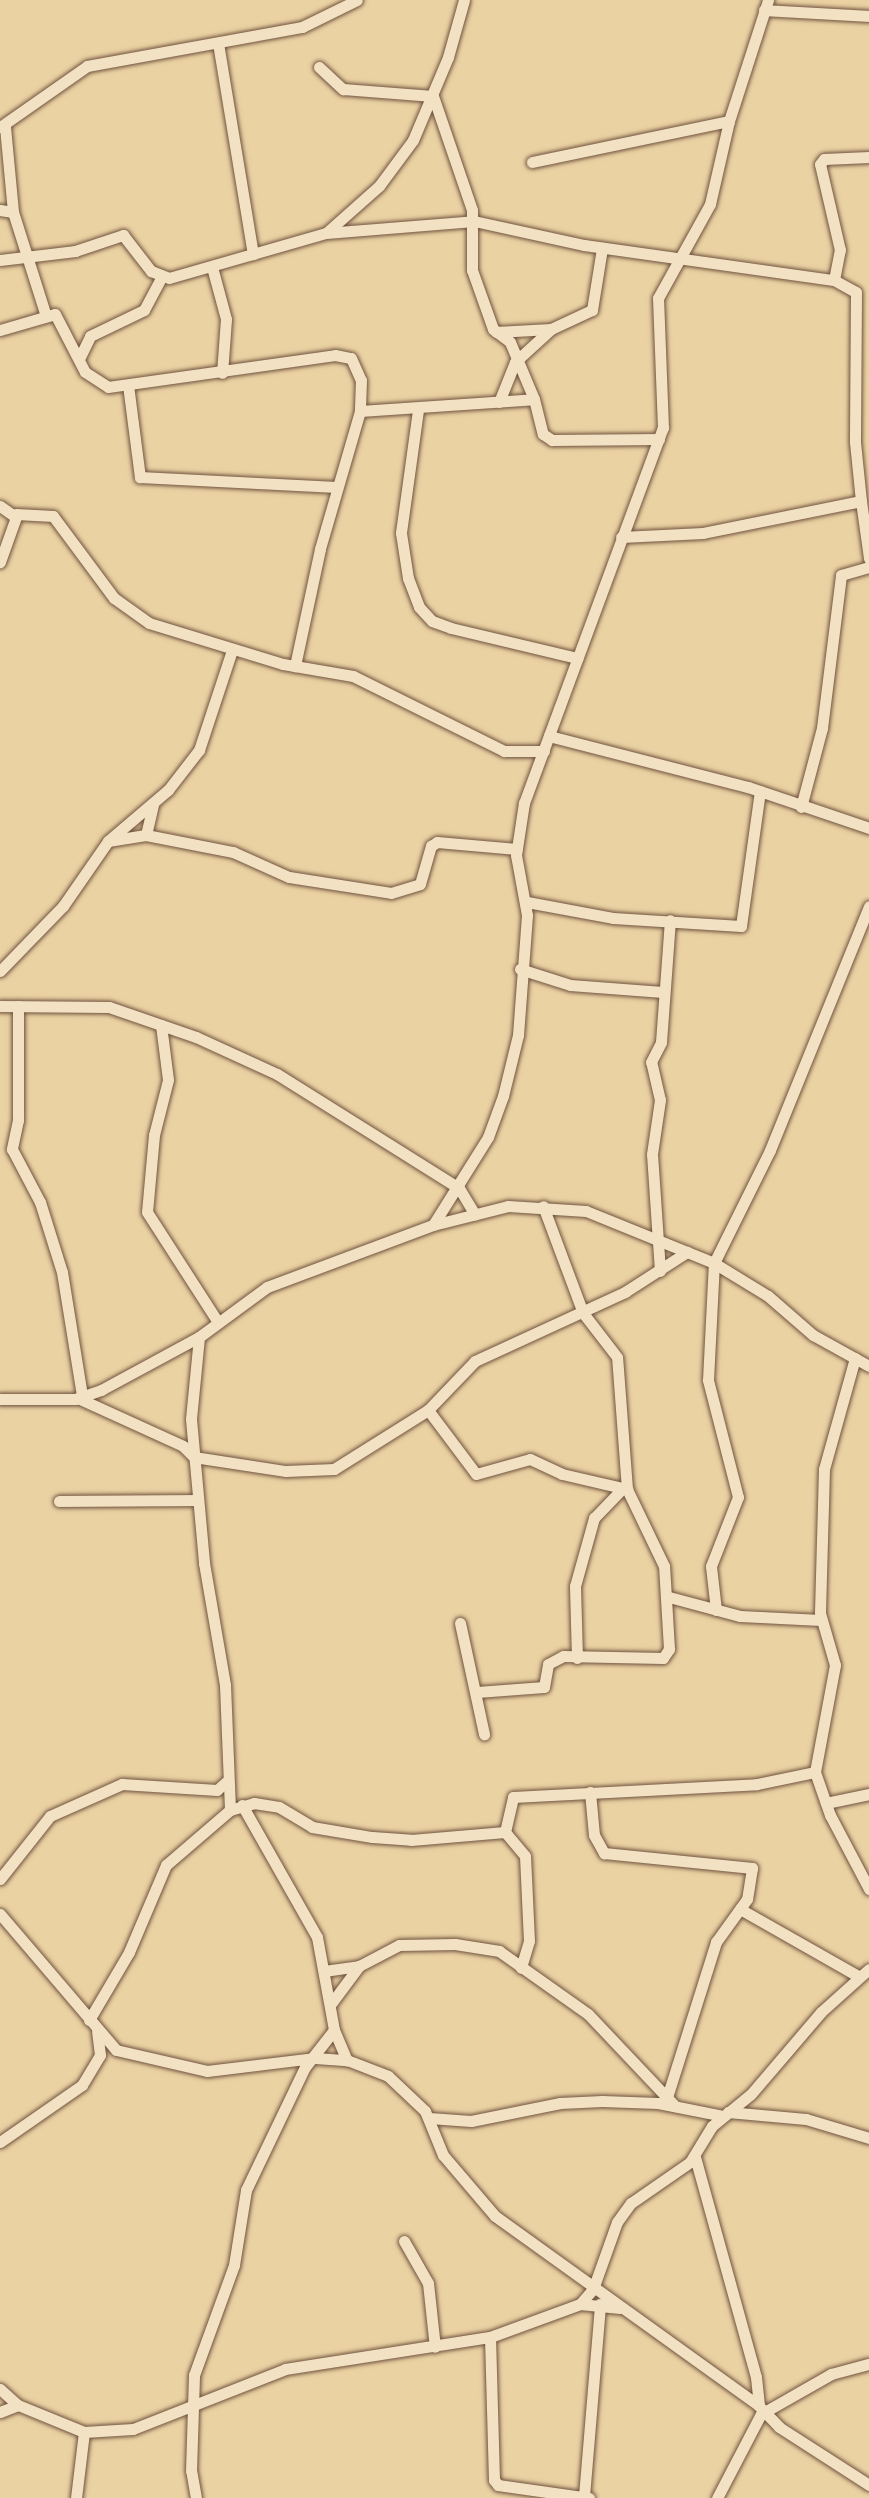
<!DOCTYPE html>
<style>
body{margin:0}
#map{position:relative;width:869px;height:2498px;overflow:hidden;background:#ebd2a3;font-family:Alegreya,serif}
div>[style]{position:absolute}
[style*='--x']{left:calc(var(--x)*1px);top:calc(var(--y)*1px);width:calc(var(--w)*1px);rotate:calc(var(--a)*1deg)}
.roads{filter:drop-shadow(0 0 2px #70533f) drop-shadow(0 0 2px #70533f)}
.minor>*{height:11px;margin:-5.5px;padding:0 5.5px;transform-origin:5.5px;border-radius:5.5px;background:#f2e2c3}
span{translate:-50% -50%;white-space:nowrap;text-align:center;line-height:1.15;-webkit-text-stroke:8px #f2e2c3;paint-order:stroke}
</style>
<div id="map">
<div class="roads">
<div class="minor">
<i style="--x:764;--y:10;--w:105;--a:3.3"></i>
<i style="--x:218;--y:43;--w:214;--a:80.6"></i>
<i style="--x:319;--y:67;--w:33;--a:43"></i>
<i style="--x:343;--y:89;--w:90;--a:4.4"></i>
<i style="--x:433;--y:96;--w:120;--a:71.1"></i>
<i style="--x:472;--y:210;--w:60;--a:90"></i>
<i style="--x:472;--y:270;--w:63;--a:70.4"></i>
<i style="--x:493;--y:329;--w:21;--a:37"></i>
<i style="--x:510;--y:342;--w:62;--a:67.2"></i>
<i style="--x:0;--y:127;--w:106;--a:-35"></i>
<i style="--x:87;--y:66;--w:219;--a:-10.3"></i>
<i style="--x:302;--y:27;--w:61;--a:-26.1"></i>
<i style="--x:5;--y:127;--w:85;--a:84.6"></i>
<i style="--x:532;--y:162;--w:201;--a:-11.8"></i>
<i style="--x:0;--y:210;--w:13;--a:9"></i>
<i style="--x:13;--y:212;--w:106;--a:72.4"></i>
<i style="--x:326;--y:233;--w:71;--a:-41.6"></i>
<i style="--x:379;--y:186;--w:57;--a:-53.5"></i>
<i style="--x:413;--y:140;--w:90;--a:-67.1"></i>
<i style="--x:448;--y:57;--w:59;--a:-74.3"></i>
<i style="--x:0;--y:260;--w:76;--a:-6.8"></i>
<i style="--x:75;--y:251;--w:51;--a:-18.4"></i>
<i style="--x:123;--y:235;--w:46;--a:52.1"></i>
<i style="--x:151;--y:271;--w:19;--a:21"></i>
<i style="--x:169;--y:278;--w:163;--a:-16"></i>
<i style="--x:326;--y:233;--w:148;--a:-4.6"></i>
<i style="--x:474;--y:221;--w:113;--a:12.3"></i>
<i style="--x:584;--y:245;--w:252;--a:8"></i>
<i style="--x:834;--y:280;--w:25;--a:29"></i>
<i style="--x:856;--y:292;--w:150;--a:90.4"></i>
<i style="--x:855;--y:442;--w:59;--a:84.2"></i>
<i style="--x:861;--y:501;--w:161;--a:168.6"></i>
<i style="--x:703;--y:533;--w:82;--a:177.2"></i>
<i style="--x:212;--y:267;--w:54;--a:74.9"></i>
<i style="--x:226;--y:319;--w:54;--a:94.2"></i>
<i style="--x:834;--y:280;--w:31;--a:-79"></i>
<i style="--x:840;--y:250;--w:88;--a:-103.1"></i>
<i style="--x:820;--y:164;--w:6;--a:-51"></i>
<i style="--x:824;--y:159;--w:45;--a:-2.5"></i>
<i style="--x:0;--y:330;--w:57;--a:-16.2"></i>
<i style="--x:55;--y:314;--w:65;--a:62.7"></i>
<i style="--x:85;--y:372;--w:27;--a:33"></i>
<i style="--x:108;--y:387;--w:229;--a:-8"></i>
<i style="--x:335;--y:355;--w:16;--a:11"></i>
<i style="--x:351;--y:358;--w:24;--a:66"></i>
<i style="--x:361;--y:380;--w:31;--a:92"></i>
<i style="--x:360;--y:411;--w:144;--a:106.2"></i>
<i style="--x:320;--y:549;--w:120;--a:102.1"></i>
<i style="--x:496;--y:332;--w:55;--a:-3.1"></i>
<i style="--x:79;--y:359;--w:25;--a:-64"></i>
<i style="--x:90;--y:336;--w:60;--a:-25.7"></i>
<i style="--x:144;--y:310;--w:36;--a:-62"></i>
<i style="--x:128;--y:385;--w:93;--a:82.6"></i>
<i style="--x:140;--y:477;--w:196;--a:2.9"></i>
<i style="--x:499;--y:402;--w:43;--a:-68.2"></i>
<i style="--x:515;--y:362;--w:49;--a:-42.5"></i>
<i style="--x:551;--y:329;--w:45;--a:-24.9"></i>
<i style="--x:592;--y:310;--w:63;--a:-80.8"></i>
<i style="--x:418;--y:410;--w:124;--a:97.9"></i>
<i style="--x:401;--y:533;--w:46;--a:81.2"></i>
<i style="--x:408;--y:578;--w:31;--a:69"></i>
<i style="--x:419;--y:607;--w:19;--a:47"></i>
<i style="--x:432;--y:621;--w:20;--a:20"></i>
<i style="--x:451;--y:628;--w:130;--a:13.4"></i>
<i style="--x:360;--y:411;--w:174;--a:-3.9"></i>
<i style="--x:534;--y:399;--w:36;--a:76"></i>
<i style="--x:543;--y:434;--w:11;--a:34"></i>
<i style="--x:552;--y:440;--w:107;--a:-0.5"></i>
<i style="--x:861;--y:501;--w:58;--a:82"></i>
<i style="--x:0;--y:506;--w:19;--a:35"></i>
<i style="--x:16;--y:517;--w:48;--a:109.6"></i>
<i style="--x:16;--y:514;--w:37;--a:3"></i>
<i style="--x:53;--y:516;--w:102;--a:53.4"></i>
<i style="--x:114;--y:598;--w:43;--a:35.5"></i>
<i style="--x:149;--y:623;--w:140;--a:17"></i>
<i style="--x:283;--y:664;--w:71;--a:9.7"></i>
<i style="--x:353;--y:676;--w:169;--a:26.4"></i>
<i style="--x:504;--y:751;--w:40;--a:0"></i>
<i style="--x:549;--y:736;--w:205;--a:14.4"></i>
<i style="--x:748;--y:787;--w:128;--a:18.7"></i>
<i style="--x:801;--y:807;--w:82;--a:-75.1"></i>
<i style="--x:822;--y:728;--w:154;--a:-82.9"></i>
<i style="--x:841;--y:575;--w:29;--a:-16"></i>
<i style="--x:146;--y:835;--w:32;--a:-77"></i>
<i style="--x:108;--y:841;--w:38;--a:-9"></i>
<i style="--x:146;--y:835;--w:89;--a:11.1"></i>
<i style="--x:233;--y:852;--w:61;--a:24.1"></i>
<i style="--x:289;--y:877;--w:103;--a:8.9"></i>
<i style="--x:391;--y:893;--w:30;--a:-17"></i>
<i style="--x:420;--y:884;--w:40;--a:-74"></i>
<i style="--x:431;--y:846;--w:7;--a:-34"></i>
<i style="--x:437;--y:842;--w:80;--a:5"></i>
<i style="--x:527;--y:902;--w:87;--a:10.5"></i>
<i style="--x:613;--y:918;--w:128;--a:3.6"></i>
<i style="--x:741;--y:926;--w:136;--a:-82"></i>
<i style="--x:520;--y:969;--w:52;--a:17.7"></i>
<i style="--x:570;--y:985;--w:93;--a:4.3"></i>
<i style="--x:0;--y:971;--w:91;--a:-45.9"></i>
<i style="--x:63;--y:906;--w:79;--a:-55.3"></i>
<i style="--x:108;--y:841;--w:79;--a:-40.4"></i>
<i style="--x:168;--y:790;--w:51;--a:-52.2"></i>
<i style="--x:199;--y:750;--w:105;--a:-71.7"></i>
<i style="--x:0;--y:1006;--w:109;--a:0.5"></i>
<i style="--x:109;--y:1007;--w:92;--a:19"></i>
<i style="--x:196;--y:1037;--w:89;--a:24.6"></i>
<i style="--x:277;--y:1074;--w:215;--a:32.1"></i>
<i style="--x:459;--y:1188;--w:31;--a:59"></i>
<i style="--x:18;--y:1006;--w:114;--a:90"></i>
<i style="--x:18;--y:1120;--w:30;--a:102"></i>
<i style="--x:12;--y:1149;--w:60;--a:62.2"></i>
<i style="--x:40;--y:1202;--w:73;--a:72.6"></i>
<i style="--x:62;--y:1272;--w:126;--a:80.8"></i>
<i style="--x:161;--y:1025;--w:55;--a:82.7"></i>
<i style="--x:168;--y:1080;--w:57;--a:104.3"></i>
<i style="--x:154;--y:1135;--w:77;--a:95.2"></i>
<i style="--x:147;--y:1212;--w:131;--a:57.2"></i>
<i style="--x:433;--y:1225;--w:104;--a:-58"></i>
<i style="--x:488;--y:1137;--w:44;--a:-69.9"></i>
<i style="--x:503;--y:1096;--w:63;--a:-76.2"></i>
<i style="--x:518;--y:1035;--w:120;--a:-85.7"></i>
<i style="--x:527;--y:915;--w:61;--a:-100.4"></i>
<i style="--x:516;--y:855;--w:53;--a:-81.3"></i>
<i style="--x:524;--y:803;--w:400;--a:-69.7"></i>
<i style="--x:663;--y:428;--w:130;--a:-92.2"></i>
<i style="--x:658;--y:298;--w:107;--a:-61"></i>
<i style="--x:710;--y:204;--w:85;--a:-77.1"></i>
<i style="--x:729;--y:121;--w:127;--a:-72.1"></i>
<i style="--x:660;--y:1271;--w:117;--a:-93.9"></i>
<i style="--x:652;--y:1154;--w:55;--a:-81.6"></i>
<i style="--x:660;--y:1100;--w:39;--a:-103"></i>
<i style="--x:651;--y:1062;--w:22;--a:-63"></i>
<i style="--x:661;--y:1042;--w:122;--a:-85.8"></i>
<i style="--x:199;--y:1337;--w:82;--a:95.6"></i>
<i style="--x:191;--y:1419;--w:145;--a:84.8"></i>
<i style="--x:204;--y:1563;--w:124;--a:80.2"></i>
<i style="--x:225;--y:1685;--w:125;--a:87.7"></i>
<i style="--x:855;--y:1358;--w:115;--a:105.6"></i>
<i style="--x:824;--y:1469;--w:144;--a:91.6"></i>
<i style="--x:820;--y:1613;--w:54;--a:73.9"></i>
<i style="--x:835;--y:1665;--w:109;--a:100.6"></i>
<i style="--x:815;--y:1772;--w:46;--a:70.8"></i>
<i style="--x:830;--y:1815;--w:84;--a:62.2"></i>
<i style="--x:0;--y:1399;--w:75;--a:0"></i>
<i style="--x:75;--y:1399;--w:28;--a:-19"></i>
<i style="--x:101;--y:1390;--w:111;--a:-28.4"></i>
<i style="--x:199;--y:1337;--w:84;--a:-36.3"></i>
<i style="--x:267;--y:1287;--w:177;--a:-20.5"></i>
<i style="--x:433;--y:1225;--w:77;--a:-14.2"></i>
<i style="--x:508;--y:1206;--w:78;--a:3.7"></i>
<i style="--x:586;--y:1211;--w:138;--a:22.1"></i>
<i style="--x:714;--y:1263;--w:63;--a:31.4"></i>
<i style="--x:768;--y:1296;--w:60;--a:40.9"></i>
<i style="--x:813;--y:1335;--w:64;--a:29"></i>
<i style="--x:80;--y:1399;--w:113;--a:24.5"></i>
<i style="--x:183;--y:1446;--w:16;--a:45"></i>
<i style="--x:194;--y:1457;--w:93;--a:8.7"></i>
<i style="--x:286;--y:1471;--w:48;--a:-2.4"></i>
<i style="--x:334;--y:1469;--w:111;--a:-32.1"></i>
<i style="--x:428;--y:1410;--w:68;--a:-46.2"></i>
<i style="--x:475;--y:1361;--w:165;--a:-24.7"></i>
<i style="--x:625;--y:1292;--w:74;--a:-32.8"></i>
<i style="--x:428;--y:1410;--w:80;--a:53.1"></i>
<i style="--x:476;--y:1474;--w:56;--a:-15.5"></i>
<i style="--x:530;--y:1459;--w:35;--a:25"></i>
<i style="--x:562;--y:1474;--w:67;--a:13"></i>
<i style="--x:59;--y:1501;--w:138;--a:-0.4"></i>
<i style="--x:669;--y:1597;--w:73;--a:15"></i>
<i style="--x:740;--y:1616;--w:81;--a:2.8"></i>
<i style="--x:716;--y:1610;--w:44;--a:-96.5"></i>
<i style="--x:711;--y:1566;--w:74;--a:-68.6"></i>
<i style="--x:738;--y:1497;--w:121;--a:-104.4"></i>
<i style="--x:708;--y:1380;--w:117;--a:-87.1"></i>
<i style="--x:714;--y:1263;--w:126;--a:-63.6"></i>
<i style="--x:770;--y:1150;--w:263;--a:-67.9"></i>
<i style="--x:460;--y:1623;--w:114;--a:77.8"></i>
<i style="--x:577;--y:1658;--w:72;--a:-91.6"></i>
<i style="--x:575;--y:1586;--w:71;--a:-74.4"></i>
<i style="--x:594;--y:1518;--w:42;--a:-46"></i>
<i style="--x:477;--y:1692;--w:67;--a:-4.3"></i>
<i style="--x:544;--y:1687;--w:23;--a:-80"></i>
<i style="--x:548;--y:1664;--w:17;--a:-28"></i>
<i style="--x:563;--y:1656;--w:100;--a:1.1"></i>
<i style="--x:663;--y:1658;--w:11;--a:-56"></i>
<i style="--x:669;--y:1649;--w:83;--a:-93.4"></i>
<i style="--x:664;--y:1566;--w:85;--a:-115.7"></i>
<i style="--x:627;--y:1489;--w:132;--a:-94.3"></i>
<i style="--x:617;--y:1357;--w:56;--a:-127.7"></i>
<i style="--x:583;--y:1313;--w:114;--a:-110.5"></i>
<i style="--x:590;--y:1792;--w:43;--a:84.7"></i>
<i style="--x:594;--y:1835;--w:21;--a:61"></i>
<i style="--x:604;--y:1853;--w:149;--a:5.8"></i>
<i style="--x:752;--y:1868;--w:31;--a:99"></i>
<i style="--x:747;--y:1899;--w:53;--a:125.8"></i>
<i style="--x:716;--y:1942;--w:163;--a:107.5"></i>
<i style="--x:826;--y:1803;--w:44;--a:-11.8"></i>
<i style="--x:242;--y:1805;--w:152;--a:60.4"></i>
<i style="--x:317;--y:1937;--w:95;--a:79.6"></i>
<i style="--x:334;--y:2030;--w:33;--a:67"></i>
<i style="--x:505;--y:1832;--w:36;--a:-77"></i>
<i style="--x:513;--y:1797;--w:244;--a:-3"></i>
<i style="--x:757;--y:1784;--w:59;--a:-11.7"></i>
<i style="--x:0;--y:1879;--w:80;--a:-51.6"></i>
<i style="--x:50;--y:1816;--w:79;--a:-24"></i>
<i style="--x:122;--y:1784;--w:95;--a:3.6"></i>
<i style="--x:217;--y:1790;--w:12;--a:-42"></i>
<i style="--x:740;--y:1909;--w:136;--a:29.6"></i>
<i style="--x:0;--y:1914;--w:179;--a:49.5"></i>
<i style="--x:116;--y:2050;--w:93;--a:13"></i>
<i style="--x:207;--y:2071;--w:109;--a:-6.9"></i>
<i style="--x:315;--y:2058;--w:32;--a:4"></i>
<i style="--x:347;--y:2060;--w:44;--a:21.3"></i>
<i style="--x:388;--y:2076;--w:51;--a:43.4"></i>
<i style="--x:425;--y:2111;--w:48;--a:67.8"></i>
<i style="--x:443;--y:2155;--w:80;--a:49.6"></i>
<i style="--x:495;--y:2216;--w:325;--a:35.7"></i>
<i style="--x:759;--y:2406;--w:29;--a:46"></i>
<i style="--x:779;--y:2427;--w:107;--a:32.8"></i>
<i style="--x:324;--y:1971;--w:35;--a:-8"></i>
<i style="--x:359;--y:1966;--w:45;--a:-27.7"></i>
<i style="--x:399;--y:1945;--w:56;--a:-1"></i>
<i style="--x:455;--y:1944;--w:45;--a:9"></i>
<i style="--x:499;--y:1951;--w:109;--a:35.3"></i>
<i style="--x:588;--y:2014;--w:127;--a:46.6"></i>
<i style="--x:330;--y:2005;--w:49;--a:-53.4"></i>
<i style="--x:89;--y:2020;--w:79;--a:-59.5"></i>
<i style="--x:129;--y:1952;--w:95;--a:-67"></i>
<i style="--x:166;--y:1865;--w:84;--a:-40.7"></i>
<i style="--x:230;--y:1810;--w:25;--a:-16"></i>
<i style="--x:254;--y:1803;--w:25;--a:9"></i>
<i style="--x:279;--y:1807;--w:39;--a:31"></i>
<i style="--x:312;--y:1827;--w:61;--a:9.5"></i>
<i style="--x:372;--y:1837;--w:39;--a:4"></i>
<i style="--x:411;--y:1840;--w:94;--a:-4.9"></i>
<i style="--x:505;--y:1832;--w:31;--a:50"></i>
<i style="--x:525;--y:1856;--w:85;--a:87.3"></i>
<i style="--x:529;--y:1941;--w:28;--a:107"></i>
<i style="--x:728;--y:2112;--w:78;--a:5.1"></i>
<i style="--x:806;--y:2119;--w:66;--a:16.8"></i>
<i style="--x:429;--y:2118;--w:42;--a:4.1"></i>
<i style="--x:471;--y:2121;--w:91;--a:-11.4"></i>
<i style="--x:560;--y:2103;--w:42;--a:-2.7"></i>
<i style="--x:602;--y:2101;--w:56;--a:2"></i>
<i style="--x:658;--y:2103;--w:66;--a:11.3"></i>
<i style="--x:0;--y:2142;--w:100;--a:-34.8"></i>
<i style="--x:82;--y:2085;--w:35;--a:-59"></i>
<i style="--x:100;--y:2055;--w:24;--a:-97"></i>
<i style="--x:695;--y:2157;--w:228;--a:74.5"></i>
<i style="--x:756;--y:2377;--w:29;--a:84"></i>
<i style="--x:404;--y:2241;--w:48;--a:60.3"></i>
<i style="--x:428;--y:2283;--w:64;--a:83.8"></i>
<i style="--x:580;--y:2304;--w:20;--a:-49"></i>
<i style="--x:593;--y:2289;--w:71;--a:-70.3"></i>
<i style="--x:617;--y:2222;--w:24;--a:-54"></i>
<i style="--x:631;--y:2203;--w:72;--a:-34.8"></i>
<i style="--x:690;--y:2162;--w:42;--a:-58.6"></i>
<i style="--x:712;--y:2126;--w:50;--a:-39.4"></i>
<i style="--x:751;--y:2094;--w:108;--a:-49.5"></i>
<i style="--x:821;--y:2012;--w:64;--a:-41.9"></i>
<i style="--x:490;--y:2337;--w:143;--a:88.4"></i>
<i style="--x:494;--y:2480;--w:6;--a:51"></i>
<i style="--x:498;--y:2485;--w:92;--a:8.1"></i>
<i style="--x:0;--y:2389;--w:24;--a:42"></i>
<i style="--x:0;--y:2412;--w:19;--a:-21"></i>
<i style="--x:18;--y:2405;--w:71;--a:22.2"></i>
<i style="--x:84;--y:2432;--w:49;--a:-3.5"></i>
<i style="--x:133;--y:2429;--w:163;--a:-21.5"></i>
<i style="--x:285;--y:2369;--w:207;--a:-8.9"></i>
<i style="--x:490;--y:2337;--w:96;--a:-20.1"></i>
<i style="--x:580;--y:2304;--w:40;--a:5.7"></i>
<i style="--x:584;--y:2496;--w:193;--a:-85.2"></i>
<i style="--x:76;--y:2498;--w:66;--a:-83.1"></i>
<i style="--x:196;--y:2498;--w:27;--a:-100"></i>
<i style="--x:191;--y:2471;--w:96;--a:-88.2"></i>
<i style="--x:194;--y:2375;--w:117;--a:-70"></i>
<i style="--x:234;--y:2265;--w:76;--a:-80.9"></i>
<i style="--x:246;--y:2190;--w:136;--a:-64.4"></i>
<i style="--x:305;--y:2067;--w:47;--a:-51.9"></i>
<i style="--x:717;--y:2498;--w:95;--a:-62.4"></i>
<i style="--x:761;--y:2414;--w:81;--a:-29.7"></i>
<i style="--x:831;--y:2374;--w:39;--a:-15"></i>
</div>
</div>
</div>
